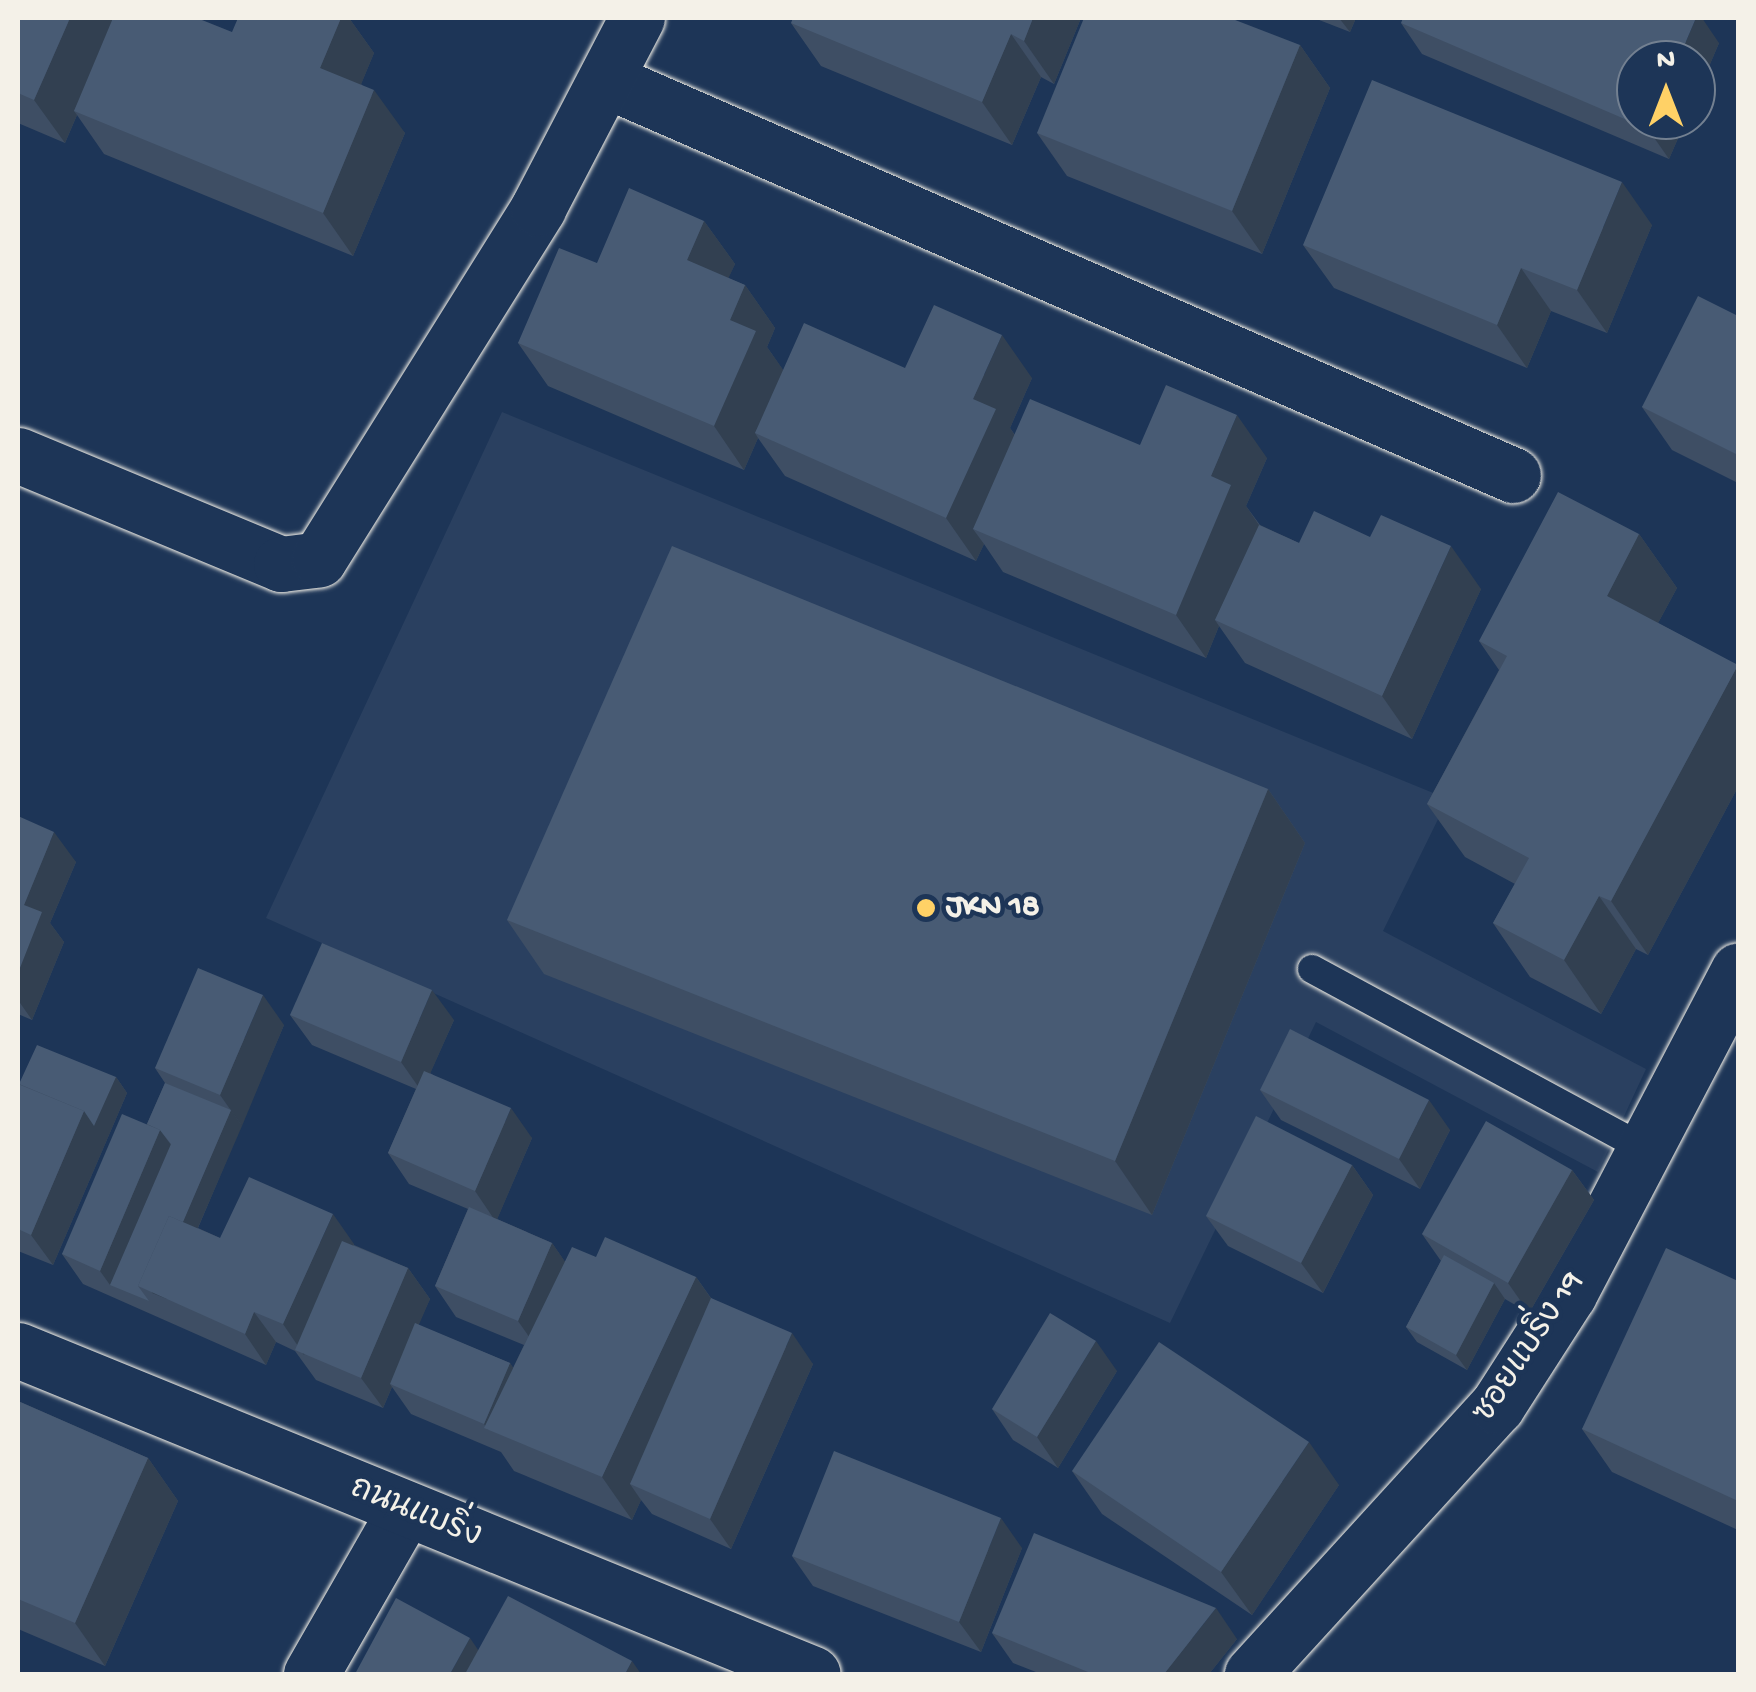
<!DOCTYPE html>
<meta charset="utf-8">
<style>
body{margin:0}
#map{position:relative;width:1756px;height:1692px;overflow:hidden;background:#1d3557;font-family:"Gochi Hand","Playpen Sans Thai",sans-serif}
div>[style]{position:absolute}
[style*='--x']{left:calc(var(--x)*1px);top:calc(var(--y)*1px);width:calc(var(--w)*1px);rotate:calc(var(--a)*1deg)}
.built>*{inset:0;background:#2a4060}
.roads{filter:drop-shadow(0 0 2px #f4f1e8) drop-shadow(0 0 2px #f4f1e8)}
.lane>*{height:28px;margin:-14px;padding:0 14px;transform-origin:14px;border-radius:14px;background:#1d3557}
.street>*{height:55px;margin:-27.5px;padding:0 27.5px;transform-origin:27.5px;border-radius:27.5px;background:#1d3557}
.secondary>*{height:55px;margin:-27.5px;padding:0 27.5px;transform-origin:27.5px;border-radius:27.5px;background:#1d3557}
.wall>*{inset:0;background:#3e4e64}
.shaded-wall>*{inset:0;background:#324051}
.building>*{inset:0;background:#485b74}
.dots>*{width:28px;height:28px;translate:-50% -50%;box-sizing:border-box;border:5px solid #1d3557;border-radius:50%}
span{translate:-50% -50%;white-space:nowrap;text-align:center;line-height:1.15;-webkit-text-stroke:9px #1d3557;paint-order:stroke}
.poi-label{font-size:32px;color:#f4f1e8;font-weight:700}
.left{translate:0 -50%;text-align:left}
.street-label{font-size:32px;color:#f4f1e8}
.frame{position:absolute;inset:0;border:20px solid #f4f1e8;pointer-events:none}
.north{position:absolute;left:1616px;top:40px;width:100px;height:100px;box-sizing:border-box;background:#1d3557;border:2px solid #738091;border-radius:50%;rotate:0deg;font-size:28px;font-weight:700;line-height:40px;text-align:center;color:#f4f1e8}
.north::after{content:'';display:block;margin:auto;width:35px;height:45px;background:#ffd166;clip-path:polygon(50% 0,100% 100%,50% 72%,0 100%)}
</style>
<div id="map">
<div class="built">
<i style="clip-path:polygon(502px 412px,1448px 799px,1383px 931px,1646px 1069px,1598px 1172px,1316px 1022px,1170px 1323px,266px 918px)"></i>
</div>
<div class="roads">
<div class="lane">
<i style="--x:1312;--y:969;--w:379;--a:28.4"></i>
</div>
<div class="street">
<i style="--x:608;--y:81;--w:987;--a:23.53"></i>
<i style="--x:18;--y:455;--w:285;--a:22.5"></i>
<i style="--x:281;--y:564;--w:38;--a:-7"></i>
<i style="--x:319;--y:559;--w:414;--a:-58"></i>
<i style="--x:538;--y:208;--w:214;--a:-62.5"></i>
<i style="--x:311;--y:1674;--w:189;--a:-60.2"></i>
<i style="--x:1252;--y:1674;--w:363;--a:-47.6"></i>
<i style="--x:1497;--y:1406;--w:133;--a:-57.3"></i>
<i style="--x:1569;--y:1294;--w:365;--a:-62.4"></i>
</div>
<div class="secondary">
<i style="--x:18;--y:1350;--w:858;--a:22.17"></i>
</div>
</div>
<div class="wall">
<i style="clip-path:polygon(18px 18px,232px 32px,349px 18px,374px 53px,361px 84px,405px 133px,353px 256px,104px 154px,77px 115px,65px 143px,18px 123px)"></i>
<i style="clip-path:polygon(1081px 18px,1054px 84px,1041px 77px,1012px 145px,821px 66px,791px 23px)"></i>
<i style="clip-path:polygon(1314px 18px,1356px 18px,1350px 32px)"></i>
<i style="clip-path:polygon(1401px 23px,1719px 43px,1696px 97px,1696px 60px,1686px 120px,1669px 159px,1422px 54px)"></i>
<i style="clip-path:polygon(1300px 45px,1330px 88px,1262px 254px,1067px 176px,1037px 133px)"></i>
<i style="clip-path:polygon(704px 221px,735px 264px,728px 278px,745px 285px,775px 328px,767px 347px,783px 370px,905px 368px,1032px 378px,1010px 428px,1015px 435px,1267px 458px,1246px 506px,1260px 525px,1299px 543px,1481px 589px,1412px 739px,1245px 663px,1219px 626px,1206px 658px,1003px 572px,984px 544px,976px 561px,785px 476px,758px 438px,744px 470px,548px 386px,518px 343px,597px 263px)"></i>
<i style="clip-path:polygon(1652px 225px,1607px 333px,1551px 311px,1527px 368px,1334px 288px,1303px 245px)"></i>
<i style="clip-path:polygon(1738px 316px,1738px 483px,1672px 450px,1642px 407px)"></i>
<i style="clip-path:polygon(1639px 534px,1677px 588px,1658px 623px,1738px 666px,1738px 787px,1648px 955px,1636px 949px,1601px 1014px,1530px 977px,1493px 923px,1515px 884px,1465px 857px,1427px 804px,1499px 670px,1479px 641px)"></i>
<i style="clip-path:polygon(1268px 789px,1305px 843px,1152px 1215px,544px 974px,507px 920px)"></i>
<i style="clip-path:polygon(18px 816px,76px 862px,50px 923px,64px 942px,32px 1020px,18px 1014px)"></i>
<i style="clip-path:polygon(290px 1015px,454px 1020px,430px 1073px,532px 1138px,497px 1219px,552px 1243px,565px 1262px,596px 1257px,696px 1277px,711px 1298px,813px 1364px,731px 1549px,652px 1514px,641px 1500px,632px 1520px,514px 1471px,501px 1452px,411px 1414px,392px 1387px,383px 1408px,316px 1380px,295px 1351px,276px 1342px,266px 1365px,83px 1284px,62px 1254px,147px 1124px,165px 1083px,155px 1068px,284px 1025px,198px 1228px,220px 1238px,354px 1244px,354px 1245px,408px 1268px,430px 1299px,418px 1325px,510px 1363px,513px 1368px,524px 1345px,456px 1317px,435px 1286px,468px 1209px,409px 1184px,388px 1153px,416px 1089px,312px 1045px)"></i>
<i style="clip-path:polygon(116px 1077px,127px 1093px,53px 1265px,18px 1251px,18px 1084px)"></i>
<i style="clip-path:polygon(1260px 1090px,1450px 1130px,1420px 1189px,1281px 1120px)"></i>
<i style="clip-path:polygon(1352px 1165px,1373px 1195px,1323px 1293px,1228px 1246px,1206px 1216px)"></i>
<i style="clip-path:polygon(1572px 1170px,1594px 1200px,1529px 1313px,1505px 1299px,1467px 1370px,1417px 1342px,1406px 1327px,1441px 1261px,1422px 1234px)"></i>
<i style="clip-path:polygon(1738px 1281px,1738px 1530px,1612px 1472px,1582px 1429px)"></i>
<i style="clip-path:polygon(1117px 1371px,1058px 1468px,1013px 1440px,992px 1409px)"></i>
<i style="clip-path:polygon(18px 1401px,148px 1458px,178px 1501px,105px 1666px,18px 1629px)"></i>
<i style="clip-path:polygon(1072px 1471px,1339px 1485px,1252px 1615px,1102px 1514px)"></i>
<i style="clip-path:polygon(1022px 1548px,981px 1652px,813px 1586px,792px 1556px)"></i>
<i style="clip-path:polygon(992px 1633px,1237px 1639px,1209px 1674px,1041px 1674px,1013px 1663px)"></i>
</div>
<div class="shaded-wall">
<i style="clip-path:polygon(70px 18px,119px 18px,74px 111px,77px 115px,65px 143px,34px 100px)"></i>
<i style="clip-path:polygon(341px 18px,349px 18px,374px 53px,350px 111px,320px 68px)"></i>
<i style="clip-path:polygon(1033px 18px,1081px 18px,1054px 84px,1024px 41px)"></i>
<i style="clip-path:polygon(1339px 18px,1356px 18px,1350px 32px)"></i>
<i style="clip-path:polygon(1696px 18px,1702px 18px,1719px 43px,1696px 97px,1696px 60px,1678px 60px)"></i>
<i style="clip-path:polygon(1011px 34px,1041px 77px,1012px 145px,982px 102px)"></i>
<i style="clip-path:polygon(1300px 45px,1330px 88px,1262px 254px,1232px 211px)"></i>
<i style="clip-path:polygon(374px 90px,405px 133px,353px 256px,323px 213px)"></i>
<i style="clip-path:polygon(1652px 120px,1686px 120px,1669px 159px,1648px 129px)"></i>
<i style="clip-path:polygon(1622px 182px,1652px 225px,1607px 333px,1577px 290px)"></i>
<i style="clip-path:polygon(704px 221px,735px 264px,717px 303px,687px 260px)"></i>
<i style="clip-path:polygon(1521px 268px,1551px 311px,1527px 368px,1497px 325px)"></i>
<i style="clip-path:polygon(745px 285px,775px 328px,767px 347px,786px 374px,755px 433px,758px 438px,744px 470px,714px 426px,730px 320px)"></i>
<i style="clip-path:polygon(1002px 335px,1032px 378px,1010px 428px,1026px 452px,973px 529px,984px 544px,976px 561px,946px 518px,973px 399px)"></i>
<i style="clip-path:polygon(1237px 415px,1267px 458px,1246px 506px,1261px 528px,1215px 620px,1219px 626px,1206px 658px,1176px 615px,1211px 476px)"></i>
<i style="clip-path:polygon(1639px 534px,1677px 588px,1644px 649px,1607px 596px)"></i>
<i style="clip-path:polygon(1451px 546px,1481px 589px,1412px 739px,1382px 696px)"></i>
<i style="clip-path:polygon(1738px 665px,1738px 787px,1648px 955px,1611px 901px)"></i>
<i style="clip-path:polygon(1268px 789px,1305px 843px,1152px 1215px,1115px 1161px)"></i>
<i style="clip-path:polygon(54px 832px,76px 862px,50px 923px,64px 942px,32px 1020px,18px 1000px,18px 973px,24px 905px)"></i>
<i style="clip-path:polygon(1599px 896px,1636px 949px,1601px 1014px,1564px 960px)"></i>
<i style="clip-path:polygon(432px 990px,454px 1020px,422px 1092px,401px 1062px)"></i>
<i style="clip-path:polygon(263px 995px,284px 1025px,242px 1126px,220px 1095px)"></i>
<i style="clip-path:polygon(116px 1077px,127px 1093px,53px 1265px,31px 1235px,84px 1111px)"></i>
<i style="clip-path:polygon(1429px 1100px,1450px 1130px,1420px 1189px,1399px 1159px)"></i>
<i style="clip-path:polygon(511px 1108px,532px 1138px,496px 1222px,475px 1191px)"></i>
<i style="clip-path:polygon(231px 1110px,242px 1126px,167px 1299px,152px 1293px)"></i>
<i style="clip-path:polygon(160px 1130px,182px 1160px,110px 1285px,100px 1271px)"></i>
<i style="clip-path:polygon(1352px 1165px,1373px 1195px,1323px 1293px,1301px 1263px)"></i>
<i style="clip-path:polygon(1572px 1170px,1594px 1200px,1529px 1313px,1508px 1283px)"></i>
<i style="clip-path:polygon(333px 1214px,354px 1244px,304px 1355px,283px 1324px)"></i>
<i style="clip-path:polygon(552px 1243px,573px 1273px,539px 1351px,518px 1321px)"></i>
<i style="clip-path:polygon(408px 1268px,430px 1299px,393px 1385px,390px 1384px,392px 1387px,383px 1408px,361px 1378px)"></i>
<i style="clip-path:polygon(696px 1277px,726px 1320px,630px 1484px,641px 1500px,632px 1520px,602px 1477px)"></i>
<i style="clip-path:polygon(1494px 1283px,1505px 1299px,1467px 1370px,1456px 1355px)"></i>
<i style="clip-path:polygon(254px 1312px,276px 1342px,266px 1365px,245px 1334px)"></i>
<i style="clip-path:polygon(792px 1333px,813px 1364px,731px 1549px,710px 1519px)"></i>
<i style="clip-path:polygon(1096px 1341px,1117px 1371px,1058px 1468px,1037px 1437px)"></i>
<i style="clip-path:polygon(510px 1363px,531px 1394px,488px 1430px,484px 1424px)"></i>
<i style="clip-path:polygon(1309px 1442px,1339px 1485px,1252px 1615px,1221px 1572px)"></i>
<i style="clip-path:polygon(148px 1458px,178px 1501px,105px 1666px,75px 1623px)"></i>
<i style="clip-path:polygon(1001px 1518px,1022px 1548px,981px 1652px,959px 1622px)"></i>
<i style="clip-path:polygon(1216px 1608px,1237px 1639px,1209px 1674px,1164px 1674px)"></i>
<i style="clip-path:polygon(470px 1638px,491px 1669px,488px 1674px,450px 1674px)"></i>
<i style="clip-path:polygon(632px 1661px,641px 1674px,625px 1674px)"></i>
</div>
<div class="building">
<i style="clip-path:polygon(18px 18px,70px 18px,34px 100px,18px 93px)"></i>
<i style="clip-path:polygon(113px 18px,197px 18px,232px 32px,238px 18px,341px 18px,320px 68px,374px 90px,323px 213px,74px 111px)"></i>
<i style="clip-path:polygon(793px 18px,1033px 18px,1024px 41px,1011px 34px,982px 102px,791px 23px)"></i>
<i style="clip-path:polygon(1084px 18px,1230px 18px,1300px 45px,1232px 211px,1037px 133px)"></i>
<i style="clip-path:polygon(1403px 18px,1696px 18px,1678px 60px,1636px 60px,1636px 120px,1652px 120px,1648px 129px,1401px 23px)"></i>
<i style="clip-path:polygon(1372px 80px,1622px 182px,1577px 290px,1521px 268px,1497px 325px,1303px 245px)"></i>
<i style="clip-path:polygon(629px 188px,704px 221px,687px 260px,745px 285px,730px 320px,756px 331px,714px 426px,518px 343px,559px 248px,597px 263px)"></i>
<i style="clip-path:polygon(1698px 296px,1738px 316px,1738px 455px,1642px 407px)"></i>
<i style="clip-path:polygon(934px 305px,1002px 335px,973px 399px,996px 409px,946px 518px,755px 433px,804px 323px,905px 368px)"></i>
<i style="clip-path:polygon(1166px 385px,1237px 415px,1211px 476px,1231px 485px,1176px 615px,973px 529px,1030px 399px,1140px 445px)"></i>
<i style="clip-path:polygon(1558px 492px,1639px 534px,1607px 596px,1738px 665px,1611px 901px,1599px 896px,1564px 960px,1493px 923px,1529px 858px,1427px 804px,1507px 656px,1479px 641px)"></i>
<i style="clip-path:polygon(1314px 511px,1370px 537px,1381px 515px,1451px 546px,1382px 696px,1215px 620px,1259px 525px,1299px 543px)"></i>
<i style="clip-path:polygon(672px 546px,1268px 789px,1115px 1161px,507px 920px)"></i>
<i style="clip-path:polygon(18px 816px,54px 832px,24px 905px,42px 912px,18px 973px)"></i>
<i style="clip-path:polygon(322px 943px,432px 990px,401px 1062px,290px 1015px)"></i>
<i style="clip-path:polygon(198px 968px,263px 995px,220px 1095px,155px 1068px)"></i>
<i style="clip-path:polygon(1290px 1029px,1429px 1100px,1399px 1159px,1260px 1090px)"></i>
<i style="clip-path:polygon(37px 1045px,116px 1077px,94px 1126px,84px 1111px,19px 1084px)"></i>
<i style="clip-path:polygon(424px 1071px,511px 1108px,475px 1191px,388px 1153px)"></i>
<i style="clip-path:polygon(165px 1083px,231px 1110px,183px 1222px,169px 1216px,138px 1286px,149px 1301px,110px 1285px,171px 1144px,160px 1130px,147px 1124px)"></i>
<i style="clip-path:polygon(18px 1084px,84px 1111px,31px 1235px,18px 1229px)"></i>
<i style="clip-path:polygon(122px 1114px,160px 1130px,100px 1271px,62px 1254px)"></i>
<i style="clip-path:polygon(1256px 1116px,1352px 1165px,1301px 1263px,1206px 1216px)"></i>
<i style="clip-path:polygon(1486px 1121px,1572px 1170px,1508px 1283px,1422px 1234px)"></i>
<i style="clip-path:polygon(249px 1177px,333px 1214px,283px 1324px,254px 1312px,245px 1334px,138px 1286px,169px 1216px,220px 1238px)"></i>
<i style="clip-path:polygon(469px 1207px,552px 1243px,518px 1321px,435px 1286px)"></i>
<i style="clip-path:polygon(605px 1237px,696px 1277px,602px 1477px,484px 1428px,572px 1247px,596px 1257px)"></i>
<i style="clip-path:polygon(342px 1241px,408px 1268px,361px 1378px,295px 1350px)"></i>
<i style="clip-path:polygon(1666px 1248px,1738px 1281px,1738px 1501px,1582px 1429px)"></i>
<i style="clip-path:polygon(1444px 1255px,1494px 1283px,1456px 1355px,1406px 1327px)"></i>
<i style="clip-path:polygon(711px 1298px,792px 1333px,710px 1519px,630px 1484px)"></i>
<i style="clip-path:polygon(1050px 1313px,1096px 1341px,1037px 1437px,992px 1409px)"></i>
<i style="clip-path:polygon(415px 1323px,510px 1363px,484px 1424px,390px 1384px)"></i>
<i style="clip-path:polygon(1159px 1342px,1309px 1442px,1221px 1572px,1072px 1471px)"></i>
<i style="clip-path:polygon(18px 1401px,148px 1458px,75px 1623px,18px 1599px)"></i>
<i style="clip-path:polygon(834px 1451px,1001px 1518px,959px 1622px,792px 1556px)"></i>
<i style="clip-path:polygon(1034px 1533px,1216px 1608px,1164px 1674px,1093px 1674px,992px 1633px)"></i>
<i style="clip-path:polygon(508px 1596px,632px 1661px,625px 1674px,465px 1674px)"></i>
<i style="clip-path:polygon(396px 1598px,470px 1638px,450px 1674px,355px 1674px)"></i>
</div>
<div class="dots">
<i style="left:926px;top:908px;background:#ffd166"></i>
</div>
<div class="poi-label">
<span class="left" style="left:946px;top:908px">JKN 18</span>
</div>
<div class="street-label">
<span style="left:1530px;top:1348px;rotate:-57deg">ซอยแบริ่ง 19</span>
<span style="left:415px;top:1514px;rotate:22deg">ถนนแบริ่ง</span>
</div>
<div class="frame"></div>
<div class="north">N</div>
</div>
